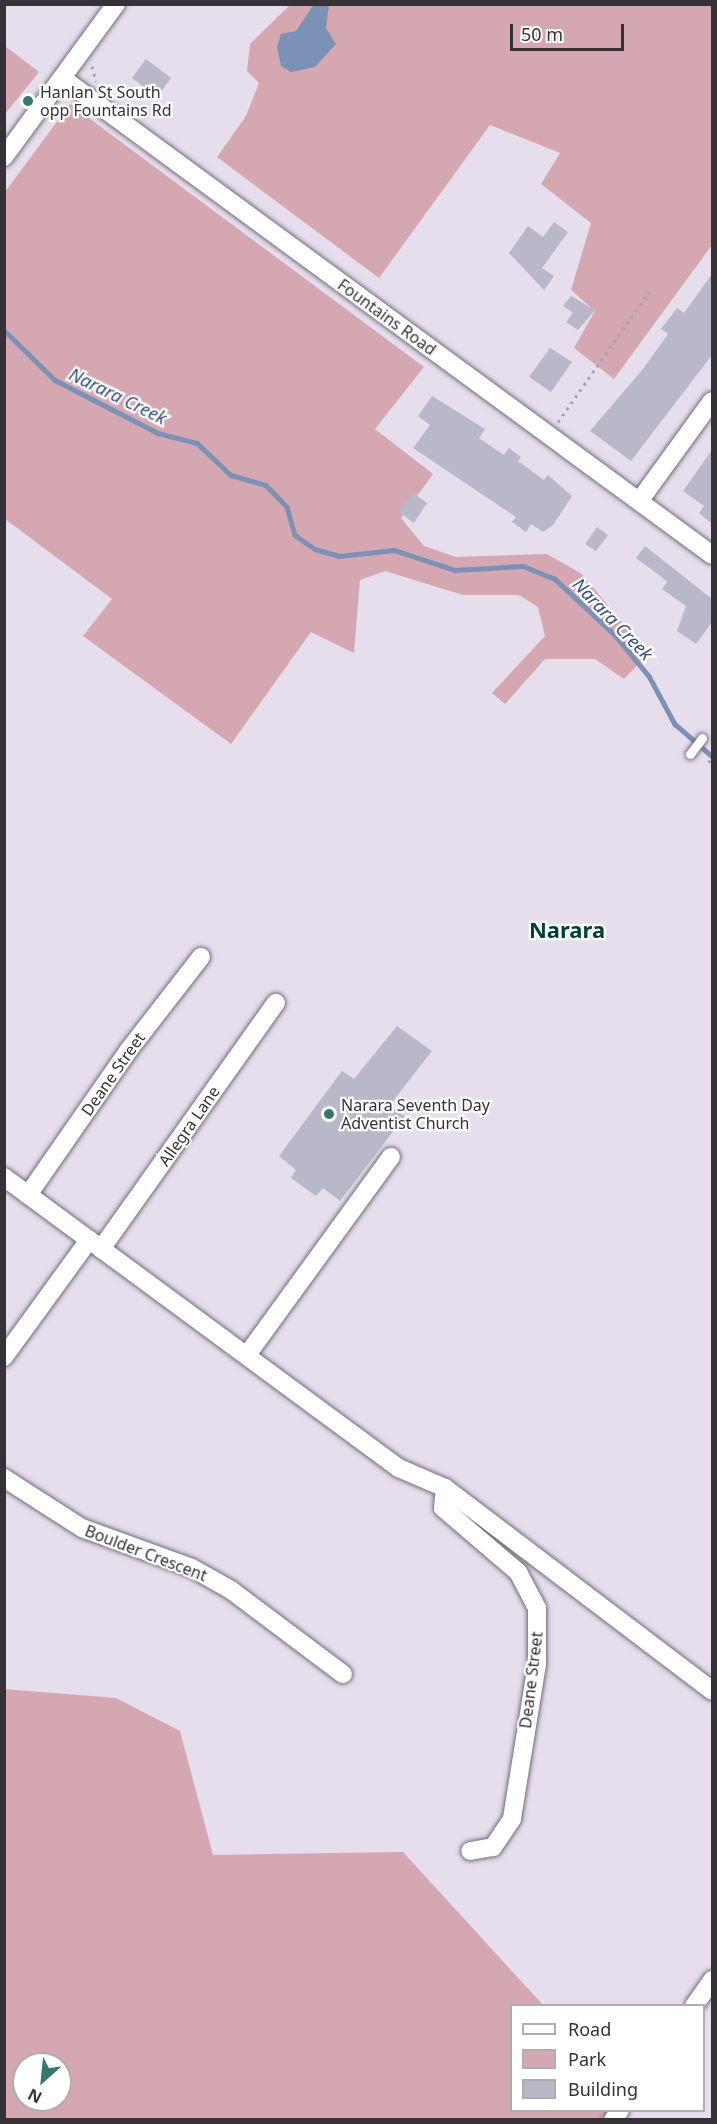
<!DOCTYPE html>
<style>
body{margin:0}
#map{position:relative;width:717px;height:2124px;overflow:hidden;background:#e6dded;font-family:"Noto Sans",sans-serif}
div>[style]{position:absolute}
[style*='--x']{left:calc(var(--x)*1px);top:calc(var(--y)*1px);width:calc(var(--w)*1px);rotate:calc(var(--a)*1deg)}
.green>*{inset:0;background:#d5a7b1}
.water>*{inset:0;background:#7b91b5}
.stream>*{height:4.5px;margin:-2.25px;padding:0 2.25px;transform-origin:2.25px;border-radius:2.25px;background:#7b91b5}
.building>*{inset:0;background:#b8b8c9}
.path>*{height:3px;margin-top:-1.5px;transform-origin:0;background:repeating-linear-gradient(90deg,#aaa3af 0 3px,transparent 0 7.5px)}
.roads{filter:drop-shadow(0 0 2px #746b79) drop-shadow(0 0 2px #746b79)}
.lane>*{height:9px;margin:-4.5px;padding:0 4.5px;transform-origin:4.5px;border-radius:4.5px;background:#fff}
.street>*{height:18px;margin:-9px;padding:0 9px;transform-origin:9px;border-radius:9px;background:#fff}
.dots>*{width:16px;height:16px;translate:-50% -50%;box-sizing:border-box;border:3px solid #fff;border-radius:50%}
span{translate:-50% -50%;white-space:nowrap;text-align:center;line-height:1.15;-webkit-text-stroke:4.5px #fff;paint-order:stroke}
.poi-label{font-size:16px;color:#353137}
.left{translate:0 -50%;text-align:left}
.street-label{font-size:16px;color:#353137}
.water-label{font-size:18px;color:#335081;font-style:italic}
.district-label{font-size:22px;color:#003f38;font-weight:700}
.frame{position:absolute;inset:0;border:6px solid #353137;pointer-events:none}
.legend{position:absolute;left:510px;top:2004px;width:195px;height:108px;box-sizing:border-box;background:#fff;border:2px solid #aeadaf;margin:0;padding:8px 10px;list-style:none;font-size:18px;color:#353137}
.legend li{display:flex;align-items:center;gap:12px;height:30px}
.legend b{width:30px;border:2px solid #aeadaf}
.north{position:absolute;left:12px;top:2052px;width:60px;height:60px;box-sizing:border-box;background:#fff;border:2px solid #aeadaf;border-radius:50%;rotate:207deg;font-size:16px;font-weight:700;line-height:24px;text-align:center;color:#353137}
.north::after{content:'';display:block;margin:auto;width:21px;height:27px;background:#32786e;clip-path:polygon(50% 0,100% 100%,50% 72%,0 100%)}
.scale{position:absolute;left:510px;top:24px;width:114px;height:27px;box-sizing:border-box;border:3px solid #353137;border-top:0;padding-left:8px;font-size:18px;line-height:21px;white-space:nowrap;color:#353137;-webkit-text-stroke:4px #fff;paint-order:stroke}
</style>
<div id="map">
<div class="green">
<i style="clip-path:polygon(290px 5px,712px 5px,712px 245px,614px 379px,574px 348px,595px 311px,571px 290px,591px 223px,541px 184px,560px 153px,490px 125px,379px 278px,217px 157px,246px 116px,259px 83px,247px 71px,250px 44px)"></i>
<i style="clip-path:polygon(5px 46px,39px 72px,5px 114px,4px 114px)"></i>
<i style="clip-path:polygon(70px 104px,424px 367px,375px 429px,433px 474px,401px 518px,424px 546px,456px 557px,547px 554px,582px 574px,648px 654px,624px 679px,595px 659px,545px 659px,505px 704px,492px 693px,545px 636px,538px 607px,519px 595px,463px 595px,385px 571px,360px 580px,354px 653px,311px 632px,231px 744px,83px 636px,112px 599px,5px 519px,5px 192px)"></i>
<i style="clip-path:polygon(evenodd,4px 1689px,116px 1698px,180px 1731px,213px 1855px,403px 1852px,543px 2005px,512px 2006px,512px 2110px,620px 2111px,613px 2120px,5px 2119px,4px 1689px,24px 2064px,60px 2064px,60px 2100px,24px 2100px,24px 2064px)"></i>
</div>
<div class="water">
<i style="clip-path:polygon(314px 4px,329px 5px,326px 28px,336px 44px,315px 67px,291px 72px,281px 66px,277px 47px,281px 34px,296px 31px)"></i>
</div>
<div class="stream">
<i style="--x:4;--y:330;--w:71;--a:44.4"></i>
<i style="--x:55;--y:380;--w:116;--a:27.2"></i>
<i style="--x:158;--y:433;--w:40;--a:14.4"></i>
<i style="--x:197;--y:443;--w:47;--a:43.3"></i>
<i style="--x:231;--y:475;--w:36;--a:16"></i>
<i style="--x:266;--y:485;--w:30;--a:46"></i>
<i style="--x:287;--y:507;--w:29;--a:74"></i>
<i style="--x:295;--y:535;--w:24;--a:35"></i>
<i style="--x:315;--y:549;--w:25;--a:16"></i>
<i style="--x:339;--y:556;--w:55;--a:-6.2"></i>
<i style="--x:394;--y:550;--w:64;--a:18.2"></i>
<i style="--x:455;--y:570;--w:68;--a:-3.4"></i>
<i style="--x:523;--y:566;--w:35;--a:22"></i>
<i style="--x:555;--y:579;--w:82;--a:43"></i>
<i style="--x:615;--y:635;--w:53;--a:50.3"></i>
<i style="--x:649;--y:676;--w:55;--a:61.6"></i>
<i style="--x:675;--y:724;--w:49;--a:40.9"></i>
</div>
<div class="building">
<i style="clip-path:polygon(146px 59px,171px 78px,157px 97px,132px 78px)"></i>
<i style="clip-path:polygon(554px 222px,568px 232px,542px 268px,554px 276px,544px 290px,509px 253px,528px 226px,543px 237px)"></i>
<i style="clip-path:polygon(712px 274px,712px 355px,631px 461px,590px 431px,643px 369px,668px 334px,661px 329px,677px 308px,684px 313px)"></i>
<i style="clip-path:polygon(571px 296px,595px 310px,578px 330px,566px 322px,573px 313px,563px 306px)"></i>
<i style="clip-path:polygon(550px 348px,572px 362px,551px 392px,529px 377px)"></i>
<i style="clip-path:polygon(432px 396px,485px 429px,479px 438px,504px 455px,509px 448px,521px 457px,518px 461px,544px 480px,548px 475px,572px 496px,553px 525px,543px 532px,531px 524px,526px 532px,512px 522px,516px 517px,413px 448px,430px 425px,418px 416px)"></i>
<i style="clip-path:polygon(712px 450px,712px 524px,699px 513px,704px 506px,683px 491px)"></i>
<i style="clip-path:polygon(413px 493px,427px 503px,414px 523px,399px 512px)"></i>
<i style="clip-path:polygon(597px 527px,608px 535px,596px 551px,585px 544px)"></i>
<i style="clip-path:polygon(645px 546px,712px 599px,712px 622px,696px 644px,677px 631px,686px 606px,662px 589px,667px 582px,663px 578px,636px 558px)"></i>
<i style="clip-path:polygon(397px 1026px,432px 1051px,389px 1106px,405px 1116px,340px 1201px,323px 1188px,316px 1196px,291px 1178px,296px 1170px,279px 1156px,342px 1071px,354px 1079px)"></i>
</div>
<div class="path">
<i style="--x:92;--y:66;--w:16;--a:75"></i>
<i style="--x:558;--y:422;--w:159;--a:-55"></i>
<i style="--x:708;--y:762;--w:4;--a:-27"></i>
</div>
<div class="roads">
<div class="lane">
<i style="--x:690;--y:754;--w:20;--a:-53"></i>
</div>
<div class="street">
<i style="--x:62;--y:78;--w:806;--a:36.27"></i>
<i style="--x:4;--y:157;--w:190;--a:-53.8"></i>
<i style="--x:640;--y:500;--w:122;--a:-54"></i>
<i style="--x:4;--y:1177;--w:491;--a:36.4"></i>
<i style="--x:399;--y:1468;--w:50;--a:23.5"></i>
<i style="--x:445;--y:1488;--w:335;--a:37.2"></i>
<i style="--x:28;--y:1195;--w:175;--a:-55.2"></i>
<i style="--x:128;--y:1051;--w:119;--a:-52.2"></i>
<i style="--x:101;--y:1249;--w:302;--a:-54.6"></i>
<i style="--x:247;--y:1355;--w:245;--a:-54"></i>
<i style="--x:4;--y:1357;--w:145;--a:-54"></i>
<i style="--x:4;--y:1478;--w:93;--a:32.7"></i>
<i style="--x:82;--y:1528;--w:117;--a:20"></i>
<i style="--x:192;--y:1568;--w:45;--a:29.4"></i>
<i style="--x:231;--y:1590;--w:140;--a:36.9"></i>
<i style="--x:445;--y:1488;--w:20;--a:96"></i>
<i style="--x:443;--y:1508;--w:99;--a:40.5"></i>
<i style="--x:518;--y:1572;--w:41;--a:62.2"></i>
<i style="--x:537;--y:1608;--w:56;--a:90"></i>
<i style="--x:537;--y:1664;--w:157;--a:99.2"></i>
<i style="--x:512;--y:1819;--w:34;--a:124"></i>
<i style="--x:493;--y:1847;--w:23;--a:170"></i>
<i style="--x:694;--y:2006;--w:32;--a:-55"></i>
<i style="--x:613;--y:2120;--w:12;--a:-55"></i>
</div>
</div>
<div class="dots">
<i style="left:28px;top:101px;background:#32786e"></i>
<i style="left:329px;top:1114px;background:#32786e"></i>
</div>
<div class="poi-label">
<span class="left" style="left:40px;top:101px">Hanlan St South<br>opp Fountains Rd</span>
<span class="left" style="left:341px;top:1114px">Narara Seventh Day<br>Adventist Church</span>
</div>
<div class="street-label">
<span style="left:387px;top:317px;rotate:36deg">Fountains Road</span>
<span style="left:113px;top:1074px;rotate:-55deg">Deane Street</span>
<span style="left:189px;top:1126px;rotate:-55deg">Allegra Lane</span>
<span style="left:146px;top:1553px;rotate:21deg">Boulder Crescent</span>
<span style="left:531px;top:1680px;rotate:-83deg">Deane Street</span>
</div>
<div class="water-label">
<span style="left:118px;top:396px;rotate:26deg">Narara Creek</span>
<span style="left:613px;top:619px;rotate:46deg">Narara Creek</span>
</div>
<div class="district-label">
<span style="left:567px;top:930px">Narara</span>
</div>
<div class="frame"></div>
<ul class="legend">
<li><b style="height:8px;background:#fff"></b>Road</li>
<li><b style="height:16px;background:#d5a7b1"></b>Park</li>
<li><b style="height:16px;background:#b8b8c9"></b>Building</li>
</ul>
<div class="north">N</div>
<div class="scale">50 m</div>
</div>
